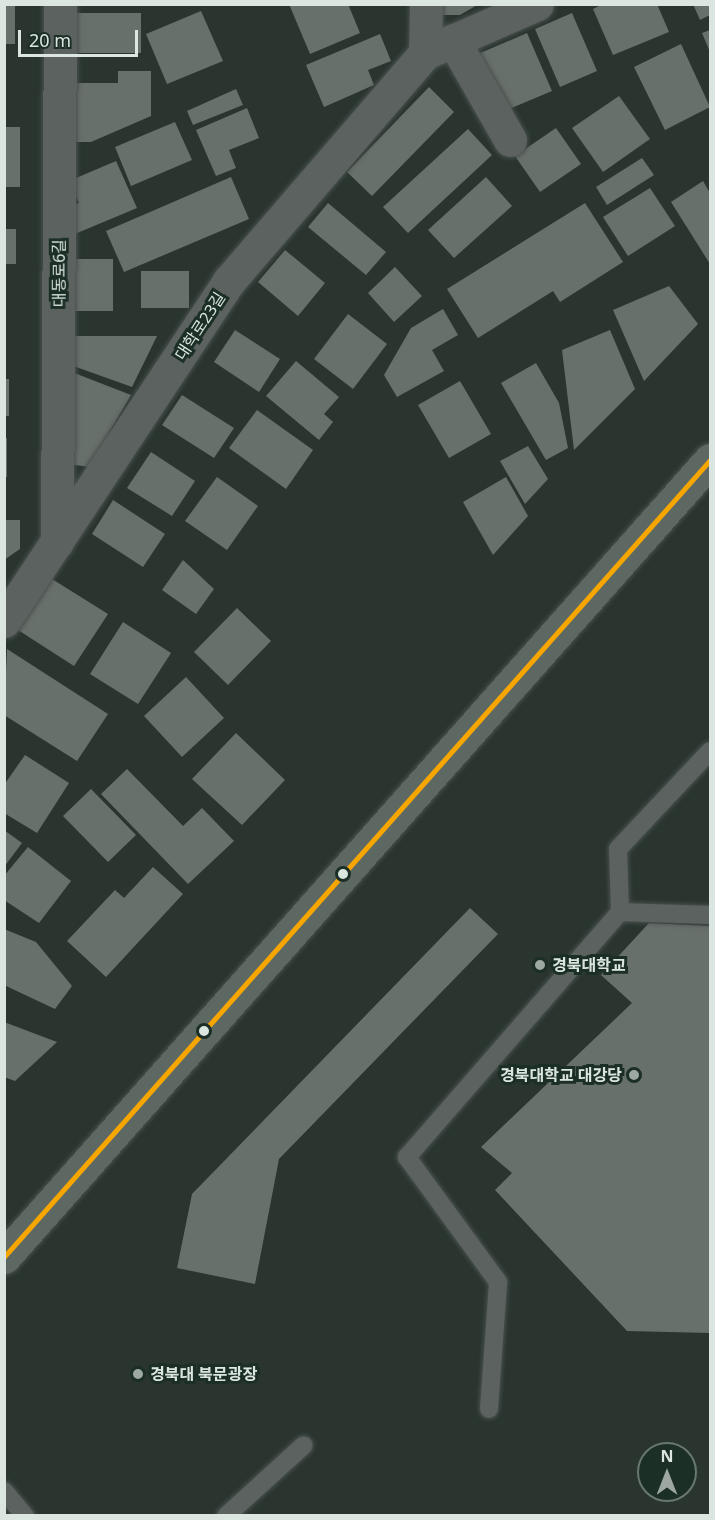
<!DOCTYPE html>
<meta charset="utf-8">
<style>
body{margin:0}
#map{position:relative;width:715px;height:1520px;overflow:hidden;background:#2a3530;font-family:"Noto Sans","Noto Sans KR",sans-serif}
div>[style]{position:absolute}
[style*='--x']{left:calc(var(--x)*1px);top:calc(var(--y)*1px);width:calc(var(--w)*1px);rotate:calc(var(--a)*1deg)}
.building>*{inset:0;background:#68706c}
.roads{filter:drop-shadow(0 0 2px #48504c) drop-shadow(0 0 2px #48504c)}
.lane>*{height:18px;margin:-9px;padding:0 9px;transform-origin:9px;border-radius:9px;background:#5b625f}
.street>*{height:33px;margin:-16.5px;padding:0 16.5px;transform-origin:16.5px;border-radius:16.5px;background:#5b625f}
.secondary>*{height:33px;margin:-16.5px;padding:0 16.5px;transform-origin:16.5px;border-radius:16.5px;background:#5e6863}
.bus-1>*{height:4.5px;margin:-2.25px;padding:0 2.25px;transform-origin:2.25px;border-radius:2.25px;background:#f7a600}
.dots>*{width:16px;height:16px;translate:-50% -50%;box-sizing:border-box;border:3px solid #1c2f26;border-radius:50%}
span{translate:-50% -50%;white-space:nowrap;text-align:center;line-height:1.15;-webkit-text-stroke:6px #1c2f26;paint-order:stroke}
.street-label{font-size:16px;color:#dbe6e0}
.poi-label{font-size:16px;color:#dbe6e0;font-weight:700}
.left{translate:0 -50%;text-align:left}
.right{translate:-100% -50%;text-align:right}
.frame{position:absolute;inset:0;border:6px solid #dbe6e0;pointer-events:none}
.north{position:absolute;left:637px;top:1442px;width:60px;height:60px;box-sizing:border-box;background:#1c2f26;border:2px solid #687870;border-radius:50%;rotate:0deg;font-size:16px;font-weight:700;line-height:24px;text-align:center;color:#dbe6e0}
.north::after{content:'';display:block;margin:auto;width:21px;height:27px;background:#9da8a2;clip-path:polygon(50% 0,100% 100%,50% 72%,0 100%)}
.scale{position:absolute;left:18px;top:30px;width:120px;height:27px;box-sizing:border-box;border:3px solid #dbe6e0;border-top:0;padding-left:8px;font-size:18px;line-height:21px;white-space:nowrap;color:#dbe6e0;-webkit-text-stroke:4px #1c2f26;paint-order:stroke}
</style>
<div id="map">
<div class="building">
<i style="clip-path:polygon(4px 4px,15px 4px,15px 44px,4px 44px)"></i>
<i style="clip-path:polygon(289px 4px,348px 4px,360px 33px,310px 54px)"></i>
<i style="clip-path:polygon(436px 4px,479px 4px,460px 15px,436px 15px)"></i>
<i style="clip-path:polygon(603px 4px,657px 4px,669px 32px,613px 55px,593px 9px)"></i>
<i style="clip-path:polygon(693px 4px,710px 4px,710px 15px,700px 20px)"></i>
<i style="clip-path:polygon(201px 11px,223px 61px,167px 84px,146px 34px)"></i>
<i style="clip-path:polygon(64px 13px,141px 13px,141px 53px,64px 53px)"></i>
<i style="clip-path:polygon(572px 13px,597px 71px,560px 87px,535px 29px)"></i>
<i style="clip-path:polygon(710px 30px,710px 52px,702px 33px)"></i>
<i style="clip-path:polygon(527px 33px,552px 91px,502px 112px,478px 54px)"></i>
<i style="clip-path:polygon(380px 34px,391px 61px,368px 70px,374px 85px,324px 107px,306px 65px)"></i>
<i style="clip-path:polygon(681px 44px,710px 107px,665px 130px,634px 67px)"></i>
<i style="clip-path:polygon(118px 71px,151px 71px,151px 116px,91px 142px,63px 142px,63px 83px,118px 83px)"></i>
<i style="clip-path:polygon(429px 87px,454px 112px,372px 196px,347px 172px)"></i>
<i style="clip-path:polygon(236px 89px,243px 105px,193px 125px,187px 111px)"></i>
<i style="clip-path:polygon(619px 96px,650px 139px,603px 172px,572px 128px)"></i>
<i style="clip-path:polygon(247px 108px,259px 138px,229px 150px,236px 168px,216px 176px,196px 130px)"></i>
<i style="clip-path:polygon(175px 122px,192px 160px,131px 186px,115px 147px)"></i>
<i style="clip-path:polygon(4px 127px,20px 127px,20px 187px,4px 187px)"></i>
<i style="clip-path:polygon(556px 128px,581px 164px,540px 192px,515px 156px)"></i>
<i style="clip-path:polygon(468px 129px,492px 155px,408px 233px,383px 207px)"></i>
<i style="clip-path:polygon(642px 158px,654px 175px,607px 205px,596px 187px)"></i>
<i style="clip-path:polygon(116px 161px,137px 208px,70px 236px,60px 211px,79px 203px,69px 181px)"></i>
<i style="clip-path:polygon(231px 177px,249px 219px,124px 272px,106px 231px)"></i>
<i style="clip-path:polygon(486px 177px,512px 206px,454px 258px,428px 230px)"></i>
<i style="clip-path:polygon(703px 181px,710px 193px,710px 264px,671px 202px)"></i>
<i style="clip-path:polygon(650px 188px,675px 226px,628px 256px,603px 217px)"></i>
<i style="clip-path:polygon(328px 203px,386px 252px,366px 275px,308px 227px)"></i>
<i style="clip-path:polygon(585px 203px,623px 262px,560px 302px,553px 291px,478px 338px,447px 289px)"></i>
<i style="clip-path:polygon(4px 229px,16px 229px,16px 264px,4px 264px)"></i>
<i style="clip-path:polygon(285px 250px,325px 283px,298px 316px,258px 282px)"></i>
<i style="clip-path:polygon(66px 259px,113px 259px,113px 311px,66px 311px)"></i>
<i style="clip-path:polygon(395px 267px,422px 296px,394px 322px,368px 293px)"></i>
<i style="clip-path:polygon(141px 271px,189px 271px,189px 308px,141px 308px)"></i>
<i style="clip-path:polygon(669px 286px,698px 324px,644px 381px,613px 310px)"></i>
<i style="clip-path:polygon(443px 309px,458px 335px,432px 350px,444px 371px,397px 397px,384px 375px,411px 328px)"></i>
<i style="clip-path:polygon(348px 314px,387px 344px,353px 389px,314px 359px)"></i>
<i style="clip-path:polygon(235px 330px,280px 359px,259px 392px,214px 362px)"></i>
<i style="clip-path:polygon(610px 330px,635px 389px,574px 450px,562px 350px)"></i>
<i style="clip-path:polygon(65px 336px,157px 336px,132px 387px,65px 363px)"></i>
<i style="clip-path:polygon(296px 361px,339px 397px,324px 414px,333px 422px,319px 440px,266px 396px)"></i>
<i style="clip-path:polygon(536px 363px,559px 403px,568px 448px,546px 460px,501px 383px)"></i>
<i style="clip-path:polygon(64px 369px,131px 395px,89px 467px,62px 463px)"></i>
<i style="clip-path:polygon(4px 379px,9px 379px,9px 416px,4px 416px)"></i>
<i style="clip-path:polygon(460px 381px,491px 434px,449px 458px,418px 405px)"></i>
<i style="clip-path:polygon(182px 395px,234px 428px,214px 458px,162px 425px)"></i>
<i style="clip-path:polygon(257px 410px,313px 450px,286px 489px,229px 448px)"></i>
<i style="clip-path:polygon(4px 438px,7px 438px,7px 477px,4px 477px)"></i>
<i style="clip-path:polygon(528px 446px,548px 479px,525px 504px,500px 461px)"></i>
<i style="clip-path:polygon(151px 452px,195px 481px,172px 516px,127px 488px)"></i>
<i style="clip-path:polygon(217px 477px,258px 506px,227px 550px,185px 521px)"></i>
<i style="clip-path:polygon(506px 477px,528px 516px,493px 555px,463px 502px)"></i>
<i style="clip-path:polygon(113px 500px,165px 534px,143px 567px,92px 534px)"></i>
<i style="clip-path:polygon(4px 520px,20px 520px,20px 549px,4px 560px)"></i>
<i style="clip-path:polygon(183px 560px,214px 589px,196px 614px,162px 590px)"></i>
<i style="clip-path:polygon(52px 579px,108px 614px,74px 666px,18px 630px)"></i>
<i style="clip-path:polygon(237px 608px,271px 641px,228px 685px,194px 652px)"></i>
<i style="clip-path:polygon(123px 622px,171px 653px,138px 704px,90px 674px)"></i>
<i style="clip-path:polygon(7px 649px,108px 714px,77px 761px,4px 715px)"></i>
<i style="clip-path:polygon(186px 677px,224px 718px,182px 757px,144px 716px)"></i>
<i style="clip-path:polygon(236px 733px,285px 780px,242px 825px,192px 779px)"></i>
<i style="clip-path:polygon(25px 755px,69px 783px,37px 833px,4px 813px,4px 785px)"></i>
<i style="clip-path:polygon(127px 769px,183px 826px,202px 808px,234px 841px,188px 884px,101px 794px)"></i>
<i style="clip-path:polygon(91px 789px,136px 835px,108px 862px,63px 816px)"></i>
<i style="clip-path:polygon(4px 830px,22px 843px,4px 867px)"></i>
<i style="clip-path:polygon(28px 847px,71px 881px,39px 923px,4px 900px,4px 876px)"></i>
<i style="clip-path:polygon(153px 867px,183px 894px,106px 977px,67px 941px,115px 890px,124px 898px)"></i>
<i style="clip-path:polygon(470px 908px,498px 934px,279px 1159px,255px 1284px,177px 1268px,192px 1194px)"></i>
<i style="clip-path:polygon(649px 923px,710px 926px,710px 1333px,627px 1331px,495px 1190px,512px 1173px,481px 1147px,632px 1003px,601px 975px)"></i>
<i style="clip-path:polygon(4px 929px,36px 942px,72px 986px,55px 1009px,4px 985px)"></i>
<i style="clip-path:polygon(4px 1022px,57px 1042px,15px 1081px,4px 1077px)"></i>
</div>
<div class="roads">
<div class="lane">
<i style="--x:620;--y:912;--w:90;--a:1.9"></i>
<i style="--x:489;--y:1409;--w:127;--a:-85.9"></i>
<i style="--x:498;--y:1282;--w:155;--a:-126.1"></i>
<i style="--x:407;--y:1157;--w:325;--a:-49"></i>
<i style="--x:620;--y:912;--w:63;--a:-91.8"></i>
<i style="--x:618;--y:849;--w:134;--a:-46.8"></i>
<i style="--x:4;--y:1491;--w:33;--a:50"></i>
<i style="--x:226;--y:1516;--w:105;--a:-42.3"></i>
</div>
<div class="street">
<i style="--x:453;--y:40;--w:115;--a:60.3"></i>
<i style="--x:425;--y:53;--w:49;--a:-88.8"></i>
<i style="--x:57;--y:542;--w:538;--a:-89.68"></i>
<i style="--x:4;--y:621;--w:408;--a:-56.5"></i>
<i style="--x:229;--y:281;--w:301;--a:-49.3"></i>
<i style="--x:425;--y:53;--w:122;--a:-23.6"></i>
</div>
<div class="secondary">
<i style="--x:4;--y:1257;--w:1065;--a:-48.46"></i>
</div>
</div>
<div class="bus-1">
<i style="--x:4;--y:1257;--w:1065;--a:-48.46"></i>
</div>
<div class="dots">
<i style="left:343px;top:874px;background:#dbe6e0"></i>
<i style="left:540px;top:965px;background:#9da8a2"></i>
<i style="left:204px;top:1031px;background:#dbe6e0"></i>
<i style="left:634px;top:1075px;background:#9da8a2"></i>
<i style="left:138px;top:1374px;background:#9da8a2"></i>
</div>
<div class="street-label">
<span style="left:59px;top:273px;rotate:-90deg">대동로6길</span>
<span style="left:200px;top:326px;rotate:-57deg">대학로23길</span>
</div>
<div class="poi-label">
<span class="left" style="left:552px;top:965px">경북대학교</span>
<span class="right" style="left:622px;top:1075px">경북대학교 대강당</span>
<span class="left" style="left:150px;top:1374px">경북대 북문광장</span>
</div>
<div class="frame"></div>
<div class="north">N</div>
<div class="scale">20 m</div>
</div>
